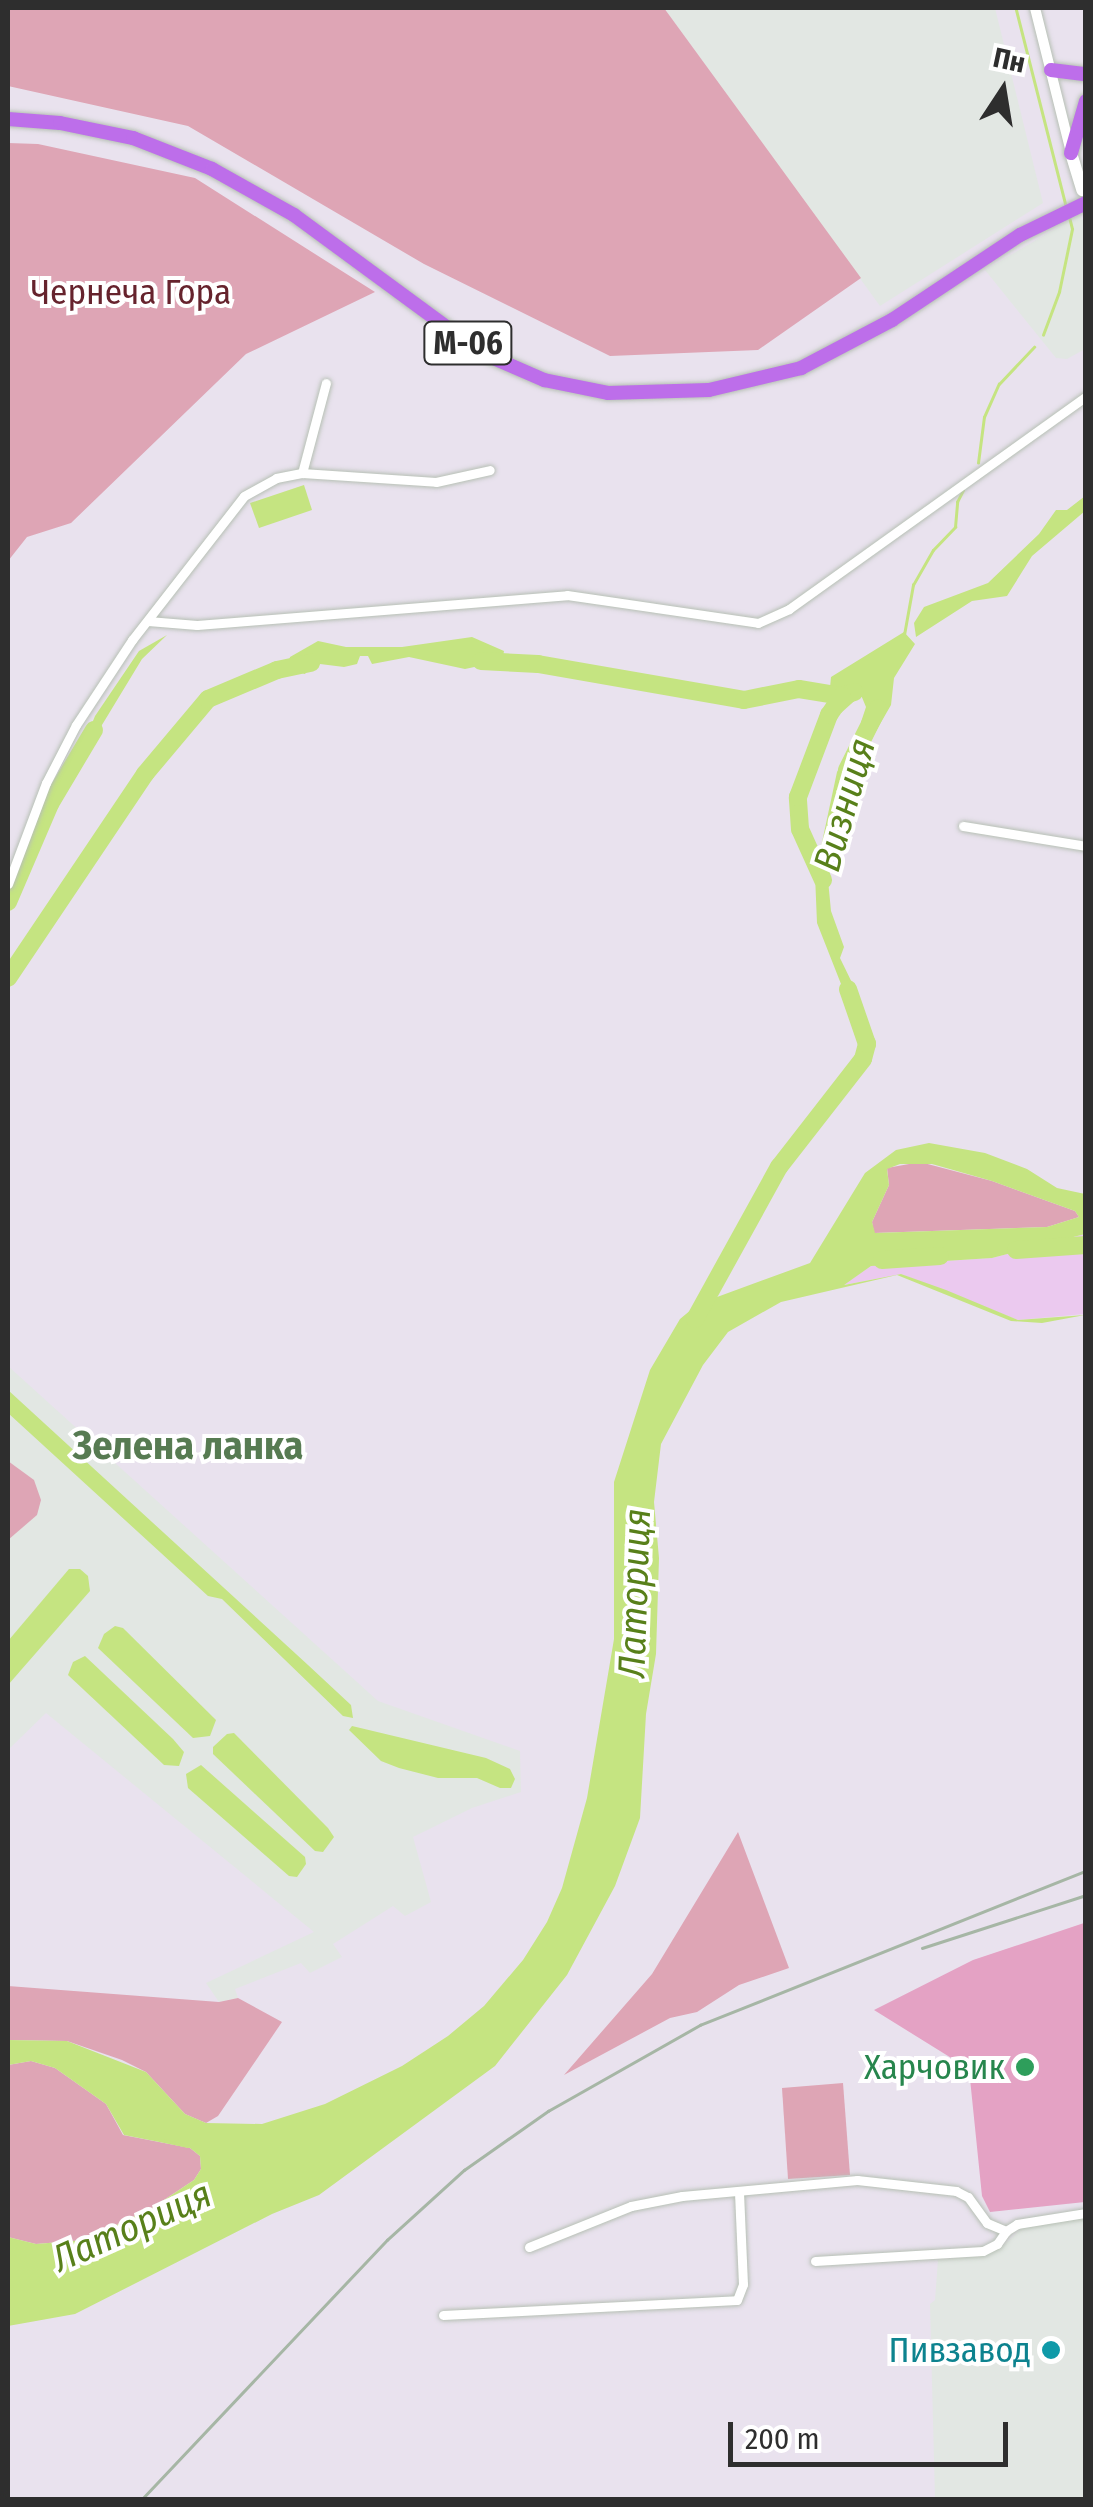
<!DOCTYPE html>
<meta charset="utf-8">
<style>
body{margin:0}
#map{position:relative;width:1093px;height:2507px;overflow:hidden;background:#e9e2ee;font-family:"Fira Sans Condensed",sans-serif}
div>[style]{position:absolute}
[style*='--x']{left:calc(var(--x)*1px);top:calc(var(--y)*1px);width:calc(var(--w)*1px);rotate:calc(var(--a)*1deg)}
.industrial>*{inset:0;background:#e2e7e3}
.green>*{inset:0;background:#dea5b5}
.sand>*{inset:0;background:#ebc9ef}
.pitch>*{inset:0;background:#e4a2c4}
.water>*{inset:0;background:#c5e481}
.stream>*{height:2.5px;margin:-1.25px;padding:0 1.25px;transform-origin:1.25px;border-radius:1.25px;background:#c5e481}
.river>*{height:18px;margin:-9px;padding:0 9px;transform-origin:9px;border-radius:9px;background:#c5e481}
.roads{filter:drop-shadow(0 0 2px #b7c0b5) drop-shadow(0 0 2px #b7c0b5)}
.minor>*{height:9px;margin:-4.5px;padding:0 4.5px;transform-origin:4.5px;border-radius:4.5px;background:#fff}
.tertiary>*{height:10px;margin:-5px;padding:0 5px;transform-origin:5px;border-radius:5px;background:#fff}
.secondary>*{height:12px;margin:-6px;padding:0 6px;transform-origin:6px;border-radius:6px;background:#fff}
.trunk>*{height:14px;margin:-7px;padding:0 7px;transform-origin:7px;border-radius:7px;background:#bd6eea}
.rail>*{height:2.5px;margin:-1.25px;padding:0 1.25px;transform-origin:1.25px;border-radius:1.25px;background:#a6b6a5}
.dots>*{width:28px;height:28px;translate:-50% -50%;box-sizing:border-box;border:5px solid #fff;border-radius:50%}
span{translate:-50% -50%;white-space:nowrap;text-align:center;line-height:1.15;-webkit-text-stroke:8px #fff;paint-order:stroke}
.shield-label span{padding:2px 8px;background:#fff;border:2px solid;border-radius:8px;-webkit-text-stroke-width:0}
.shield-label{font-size:32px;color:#2e2e2e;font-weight:700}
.park-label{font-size:35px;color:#66232d}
.leisure-label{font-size:35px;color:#27864d}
.right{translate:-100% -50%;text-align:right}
.culture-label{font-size:35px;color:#0d838f}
.water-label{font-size:38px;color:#58801a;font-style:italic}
.quarter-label{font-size:40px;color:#577b52;font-weight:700}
.frame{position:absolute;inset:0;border:10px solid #2e2e2e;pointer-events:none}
.north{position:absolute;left:953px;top:40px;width:100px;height:100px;-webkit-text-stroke:8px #fff;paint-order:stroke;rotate:12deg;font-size:28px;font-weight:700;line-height:40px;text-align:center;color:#2e2e2e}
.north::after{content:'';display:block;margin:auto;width:35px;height:45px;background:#2e2e2e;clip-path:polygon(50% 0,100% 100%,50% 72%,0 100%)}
.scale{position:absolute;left:728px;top:2422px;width:280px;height:45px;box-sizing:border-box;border:5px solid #2e2e2e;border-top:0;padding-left:12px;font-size:30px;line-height:35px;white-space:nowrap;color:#2e2e2e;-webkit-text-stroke:8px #fff;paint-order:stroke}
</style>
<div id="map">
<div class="industrial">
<i style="clip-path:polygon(664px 8px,995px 8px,1043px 203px,880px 306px)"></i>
<i style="clip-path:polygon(1079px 215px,1085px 223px,1085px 349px,1067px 359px,1056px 358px,985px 270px)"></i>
<i style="clip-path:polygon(8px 1366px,378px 1701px,520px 1751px,521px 1792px,472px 1808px,413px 1837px,431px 1902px,405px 1916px,393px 1906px,333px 1944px,342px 1957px,310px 1973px,301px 1963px,235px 1989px,238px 1998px,219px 2002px,206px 1983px,314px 1932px,46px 1713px,8px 1750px)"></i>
<i style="clip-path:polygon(1085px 2217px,1085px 2499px,935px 2499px,930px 2304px,935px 2300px,938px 2260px,980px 2256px,1003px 2246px,1023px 2227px)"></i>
</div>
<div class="green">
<i style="clip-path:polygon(8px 8px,664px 8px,861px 278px,758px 350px,610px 356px,424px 264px,188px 126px,8px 86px)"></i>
<i style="clip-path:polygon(8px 143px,38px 144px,195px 178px,375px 292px,246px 354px,71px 523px,27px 537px,8px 561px)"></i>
<i style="clip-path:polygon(920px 1162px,992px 1181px,1075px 1211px,1079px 1217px,1047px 1227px,874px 1233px,872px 1222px,889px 1185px,887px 1168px)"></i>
<i style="clip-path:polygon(8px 1461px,34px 1480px,41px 1500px,37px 1515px,8px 1540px)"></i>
<i style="clip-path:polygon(738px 1832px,789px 1968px,739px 1985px,697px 2012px,670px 2018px,564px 2075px,652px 1974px)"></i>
<i style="clip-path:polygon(8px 1986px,219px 2002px,238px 1998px,282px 2022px,218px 2116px,206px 2123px,185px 2114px,146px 2072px,122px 2060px,67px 2041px,8px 2040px)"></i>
<i style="clip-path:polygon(31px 2061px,55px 2068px,106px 2104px,123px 2135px,190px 2148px,200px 2156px,201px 2169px,194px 2180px,152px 2208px,85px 2240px,36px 2244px,8px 2237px,8px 2065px)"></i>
<i style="clip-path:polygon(843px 2083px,850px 2175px,788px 2179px,782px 2088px)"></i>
</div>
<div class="sand">
<i style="clip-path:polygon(1085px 1234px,1085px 1314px,1018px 1320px,901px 1274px,843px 1285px,871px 1266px,910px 1255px,929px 1262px,992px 1258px)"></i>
</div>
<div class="pitch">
<i style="clip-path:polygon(1084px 1923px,1085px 2202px,990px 2212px,982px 2196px,969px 2069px,874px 2010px,973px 1960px)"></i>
</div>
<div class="water">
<i style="clip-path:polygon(304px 485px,312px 510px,259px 528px,250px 503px)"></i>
<i style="clip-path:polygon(1085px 496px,1085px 511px,1032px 556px,1007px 596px,972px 601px,916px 637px,914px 623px,924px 607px,988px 583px,1039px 534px,1056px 510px,1067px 510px)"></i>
<i style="clip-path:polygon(904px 632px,915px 644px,894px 678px,891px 705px,876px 731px,861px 722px,866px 707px,861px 695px,841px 713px,828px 709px,831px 677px)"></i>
<i style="clip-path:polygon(167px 635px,142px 659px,88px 748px,82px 748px,95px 716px,139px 651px)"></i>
<i style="clip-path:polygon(472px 637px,504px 651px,502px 662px,491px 670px,479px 666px,465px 669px,409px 657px,372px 664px,368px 656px,360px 656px,357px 664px,344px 667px,312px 663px,305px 674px,287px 668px,290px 657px,318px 641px,346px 647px,402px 647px)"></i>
<i style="clip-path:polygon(855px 752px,855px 772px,828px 880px,831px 911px,844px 947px,840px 958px,858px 995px,854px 1017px,817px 923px,815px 875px,837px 772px,846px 755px)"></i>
<i style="clip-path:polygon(evenodd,929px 1143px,985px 1153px,1027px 1169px,1057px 1188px,1085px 1194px,1085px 1234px,992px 1258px,929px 1262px,910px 1256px,889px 1265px,871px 1266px,844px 1285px,901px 1274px,946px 1290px,1018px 1320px,1085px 1315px,1042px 1323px,1011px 1321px,897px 1275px,781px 1302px,728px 1332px,703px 1365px,661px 1444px,654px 1502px,659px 1558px,656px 1654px,646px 1714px,640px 1818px,615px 1886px,567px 1975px,495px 2066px,319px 2195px,272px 2214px,75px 2314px,8px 2326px,8px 2237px,36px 2244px,85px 2240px,152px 2208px,194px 2180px,201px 2169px,200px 2156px,190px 2148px,124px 2135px,106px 2104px,55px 2068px,31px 2061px,8px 2065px,8px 2040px,67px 2041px,146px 2072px,185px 2114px,206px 2123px,262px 2124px,325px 2104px,402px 2066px,448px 2036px,484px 2006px,523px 1960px,547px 1922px,562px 1888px,587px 1798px,614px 1639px,614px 1482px,650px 1370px,680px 1319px,698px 1304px,810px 1263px,865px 1173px,896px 1150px,929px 1143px,900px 1164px,932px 1164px,992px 1181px,1075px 1211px,1079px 1217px,1047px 1227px,875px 1233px,872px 1222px,889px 1185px,887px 1169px,900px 1164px)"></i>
<i style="clip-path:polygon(8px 1390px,308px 1665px,351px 1705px,353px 1718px,343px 1716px,222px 1599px,208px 1596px,8px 1413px)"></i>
<i style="clip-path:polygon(69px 1569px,80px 1569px,88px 1576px,90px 1591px,8px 1685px,8px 1641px)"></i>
<i style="clip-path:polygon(115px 1626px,123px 1628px,216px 1720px,210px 1736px,193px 1738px,98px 1648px,104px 1634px)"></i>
<i style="clip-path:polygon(85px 1656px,173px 1739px,184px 1752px,179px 1766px,164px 1765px,68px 1675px,73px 1662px)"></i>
<i style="clip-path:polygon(352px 1726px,486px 1758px,510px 1769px,515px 1779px,511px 1788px,500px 1788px,477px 1778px,438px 1778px,399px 1768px,381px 1761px,349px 1730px)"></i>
<i style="clip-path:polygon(234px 1733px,328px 1828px,334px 1837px,323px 1852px,315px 1851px,213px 1754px,213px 1747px,227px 1734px)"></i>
<i style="clip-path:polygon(201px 1765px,305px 1857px,306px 1864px,297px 1877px,289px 1876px,188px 1788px,186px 1774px)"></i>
</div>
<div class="stream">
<i style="--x:1016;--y:8;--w:203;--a:75.8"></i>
<i style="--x:1043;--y:335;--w:46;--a:-69.6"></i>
<i style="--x:1059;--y:292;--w:64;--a:-78.3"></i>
<i style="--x:1072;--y:229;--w:12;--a:-104"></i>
<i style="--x:978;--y:463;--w:46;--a:-82.6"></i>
<i style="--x:984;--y:417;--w:36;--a:-66"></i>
<i style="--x:999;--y:384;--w:51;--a:-46.6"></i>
<i style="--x:904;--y:635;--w:51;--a:-79.8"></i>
<i style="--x:913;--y:585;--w:40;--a:-60.3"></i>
<i style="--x:933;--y:550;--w:32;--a:-46"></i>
<i style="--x:955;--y:527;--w:25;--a:-85"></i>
<i style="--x:957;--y:502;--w:13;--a:-63"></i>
<i style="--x:162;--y:2140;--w:26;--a:13"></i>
</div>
<div class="river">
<i style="--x:481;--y:661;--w:57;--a:3"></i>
<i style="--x:538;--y:664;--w:209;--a:9.9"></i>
<i style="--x:744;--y:700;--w:56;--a:-11.3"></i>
<i style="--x:799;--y:689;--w:44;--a:9.2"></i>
<i style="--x:842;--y:696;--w:13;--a:-18"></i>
<i style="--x:847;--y:770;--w:69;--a:-63.4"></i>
<i style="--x:823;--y:880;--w:56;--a:-114.3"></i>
<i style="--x:800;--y:829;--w:32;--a:-94"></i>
<i style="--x:798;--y:797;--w:88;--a:-69.3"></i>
<i style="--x:829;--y:715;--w:23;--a:-56"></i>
<i style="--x:8;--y:902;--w:107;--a:-66.8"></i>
<i style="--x:50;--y:804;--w:86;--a:-59.3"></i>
<i style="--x:8;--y:978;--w:246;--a:-56.1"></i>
<i style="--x:145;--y:774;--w:98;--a:-50"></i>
<i style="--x:208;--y:699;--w:75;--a:-22.8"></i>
<i style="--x:277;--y:670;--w:35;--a:-12"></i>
<i style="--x:1016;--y:1250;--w:70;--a:-4.1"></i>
<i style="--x:882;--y:1260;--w:58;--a:-3.9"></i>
<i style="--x:695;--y:1319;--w:174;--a:-61.1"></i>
<i style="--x:779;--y:1167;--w:137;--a:-52.1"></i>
<i style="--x:863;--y:1059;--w:16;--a:-75"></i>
<i style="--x:867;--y:1044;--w:58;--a:-109.1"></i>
</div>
<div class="roads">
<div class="minor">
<i style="--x:302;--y:473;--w:93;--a:-75.1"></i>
<i style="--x:148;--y:621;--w:49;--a:4.7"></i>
<i style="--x:197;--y:625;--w:371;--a:-4.6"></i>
<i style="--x:567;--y:595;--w:193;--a:8.3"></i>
<i style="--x:758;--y:623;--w:34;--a:-24"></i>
<i style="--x:789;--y:609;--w:365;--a:-35.6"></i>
<i style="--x:963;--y:826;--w:125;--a:9.2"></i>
<i style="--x:8;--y:884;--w:108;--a:-69.4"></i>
<i style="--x:46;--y:783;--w:65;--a:-62.7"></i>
<i style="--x:76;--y:725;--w:102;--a:-56.6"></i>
<i style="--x:132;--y:640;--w:182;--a:-52.1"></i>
<i style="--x:244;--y:496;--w:37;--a:-29"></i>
<i style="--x:276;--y:478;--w:26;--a:-11"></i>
<i style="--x:302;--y:473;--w:134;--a:3.8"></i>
<i style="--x:436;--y:482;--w:55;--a:-12.5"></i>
<i style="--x:529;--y:2247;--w:110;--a:-21.9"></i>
<i style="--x:631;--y:2206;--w:52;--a:-11.1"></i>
<i style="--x:682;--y:2196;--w:176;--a:-5.2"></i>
<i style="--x:857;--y:2180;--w:100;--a:6.3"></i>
<i style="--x:956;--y:2191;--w:13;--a:27"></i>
<i style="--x:968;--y:2197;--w:32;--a:54"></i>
<i style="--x:987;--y:2223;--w:21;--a:23"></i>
<i style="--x:1006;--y:2231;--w:13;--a:-32"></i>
<i style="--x:1017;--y:2224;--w:70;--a:-9.1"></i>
<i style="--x:815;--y:2261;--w:168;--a:-3.4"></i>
<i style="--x:983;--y:2251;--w:16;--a:-27"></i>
<i style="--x:997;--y:2244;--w:16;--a:-55"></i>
<i style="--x:443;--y:2315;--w:294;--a:-2.9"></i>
<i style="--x:737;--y:2300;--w:17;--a:-69"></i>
<i style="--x:743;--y:2284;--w:93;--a:-92.5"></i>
</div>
<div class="tertiary">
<i style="--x:1035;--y:8;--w:148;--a:76"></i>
</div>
<div class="secondary">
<i style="--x:1071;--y:153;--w:39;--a:73"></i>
</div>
<div class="trunk">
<i style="--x:1051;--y:70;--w:35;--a:7"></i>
<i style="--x:8;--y:119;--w:52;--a:4.4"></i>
<i style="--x:60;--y:123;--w:75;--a:11.6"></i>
<i style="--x:133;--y:138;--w:85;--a:21.4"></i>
<i style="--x:212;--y:169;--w:94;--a:29.3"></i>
<i style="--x:294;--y:215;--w:233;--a:36.3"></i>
<i style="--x:482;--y:353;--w:68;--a:23.5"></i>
<i style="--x:544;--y:380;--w:65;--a:11.5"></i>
<i style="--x:608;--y:393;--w:101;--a:-1.7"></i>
<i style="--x:709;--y:390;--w:95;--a:-13.4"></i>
<i style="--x:801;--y:368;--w:103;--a:-27.8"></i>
<i style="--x:892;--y:320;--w:154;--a:-33.6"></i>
<i style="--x:1020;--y:235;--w:73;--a:-25.9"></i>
<i style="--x:1071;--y:153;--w:54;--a:-73.9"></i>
</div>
</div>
<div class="rail">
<i style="--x:922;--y:1948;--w:172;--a:-17.9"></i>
<i style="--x:141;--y:2500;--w:358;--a:-46.6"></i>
<i style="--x:387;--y:2240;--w:104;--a:-42.3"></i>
<i style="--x:464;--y:2170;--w:103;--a:-35.1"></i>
<i style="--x:548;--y:2111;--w:175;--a:-29.5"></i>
<i style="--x:700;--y:2025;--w:416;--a:-21.8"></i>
</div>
<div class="dots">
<i style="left:1025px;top:2067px;background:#2e9e5b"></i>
<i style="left:1051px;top:2350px;background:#0f9aa8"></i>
</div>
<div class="shield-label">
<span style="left:468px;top:343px">М-06</span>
</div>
<div class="park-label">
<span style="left:131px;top:292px">Чернеча Гора</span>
</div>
<div class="leisure-label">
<span class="right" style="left:1005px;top:2067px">Харчовик</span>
</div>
<div class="culture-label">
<span class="right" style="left:1031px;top:2350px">Пивзавод</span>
</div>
<div class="water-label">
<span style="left:845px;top:805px;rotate:-74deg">Визниця</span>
<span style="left:635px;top:1593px;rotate:-88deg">Латориця</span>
<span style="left:132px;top:2227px;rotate:-24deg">Латориця</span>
</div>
<div class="quarter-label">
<span style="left:188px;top:1446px">Зелена ланка</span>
</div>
<div class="frame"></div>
<div class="north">Пн</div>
<div class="scale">200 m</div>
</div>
